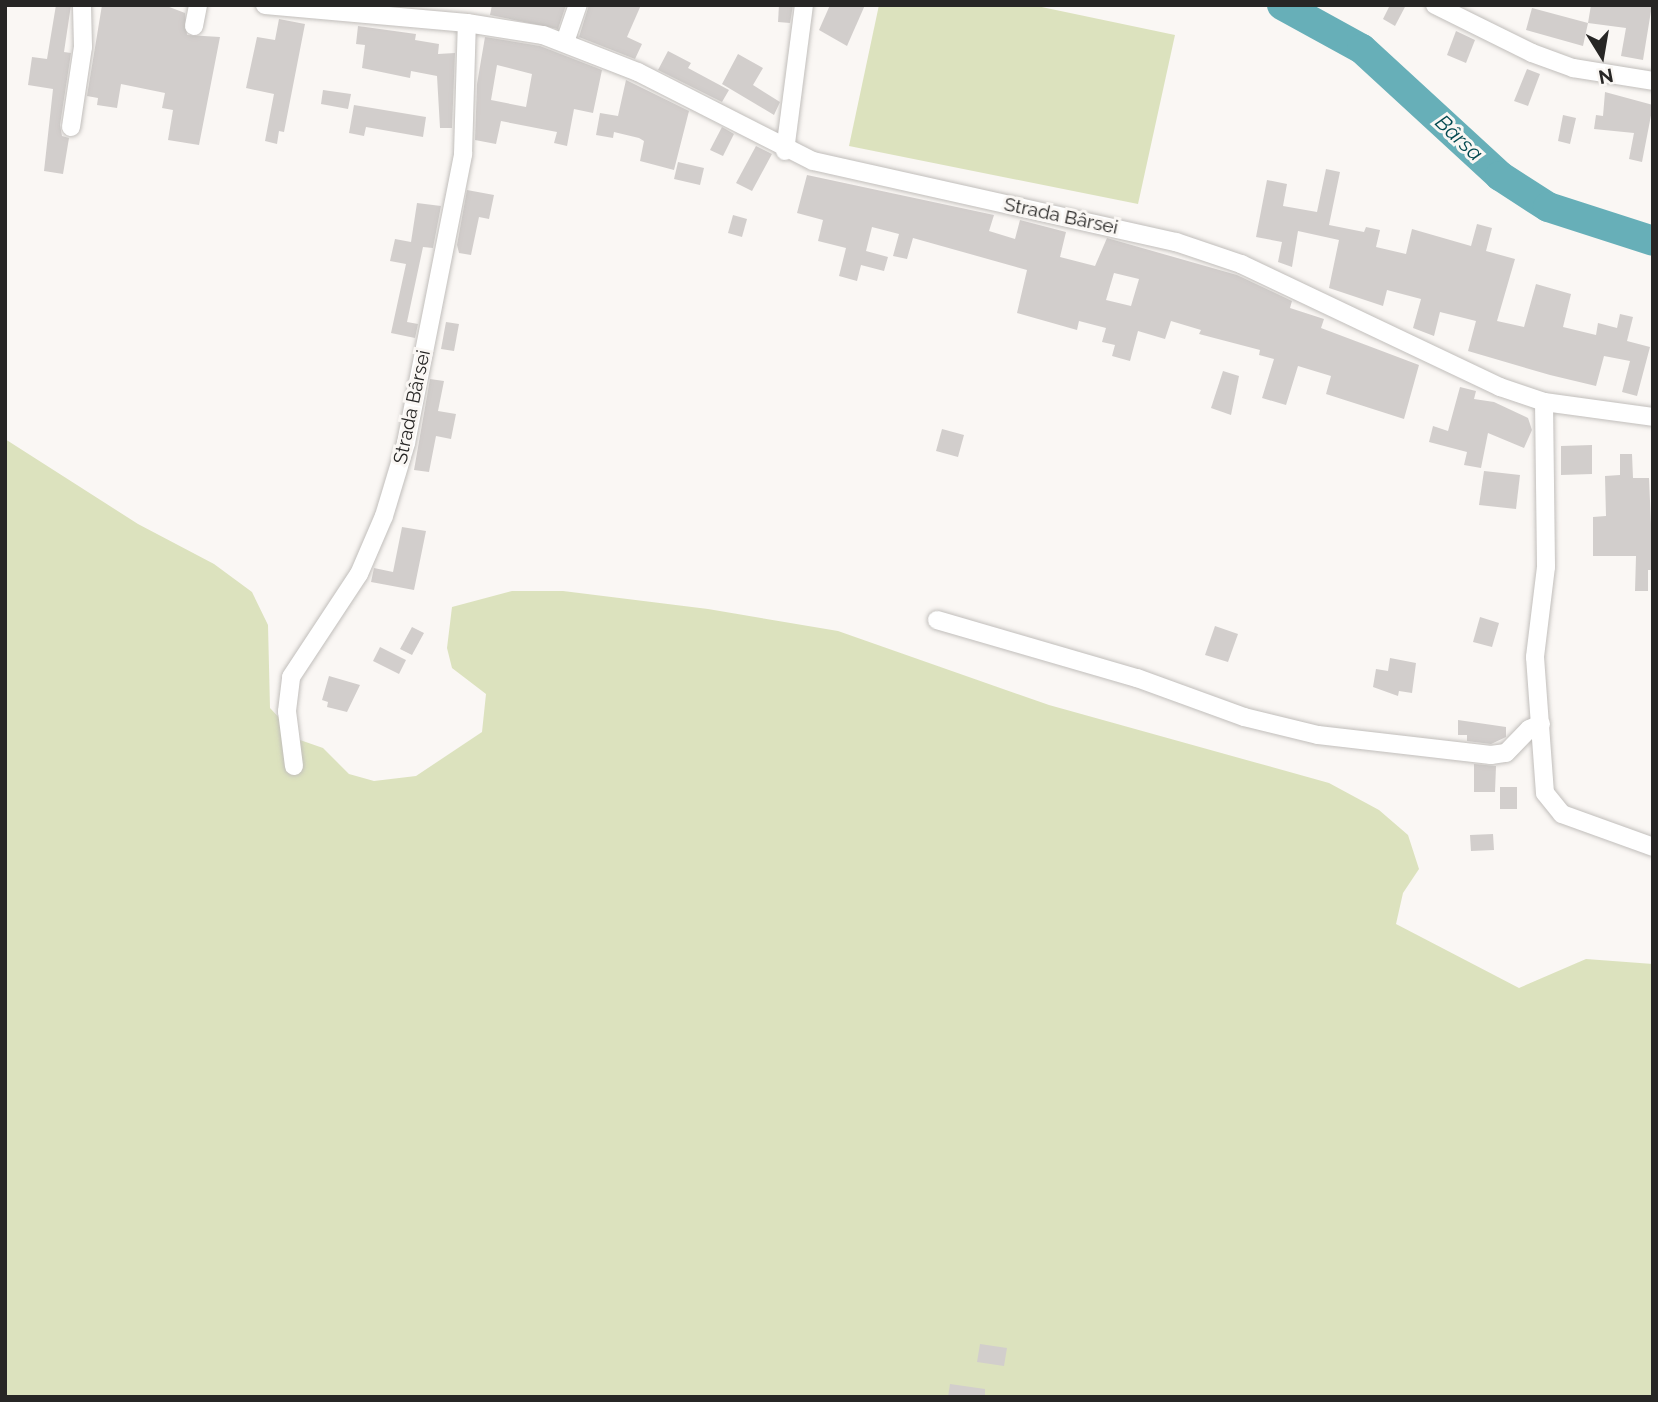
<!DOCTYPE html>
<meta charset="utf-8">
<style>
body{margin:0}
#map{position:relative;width:1658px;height:1402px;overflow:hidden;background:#faf7f4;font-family:Raleway,sans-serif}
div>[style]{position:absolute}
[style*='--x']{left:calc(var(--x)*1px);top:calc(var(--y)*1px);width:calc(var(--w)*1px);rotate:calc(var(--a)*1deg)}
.green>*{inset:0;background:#dce2be}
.river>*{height:30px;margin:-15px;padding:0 15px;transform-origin:15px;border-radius:15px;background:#67afb8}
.building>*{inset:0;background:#d2cecc}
.roads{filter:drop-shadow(0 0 2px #c1bebb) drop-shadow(0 0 2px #c1bebb)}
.minor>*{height:18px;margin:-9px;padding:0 9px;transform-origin:9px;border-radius:9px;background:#fff}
span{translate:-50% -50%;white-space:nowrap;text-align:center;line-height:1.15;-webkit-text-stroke:6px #faf7f4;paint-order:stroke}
.street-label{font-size:19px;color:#272625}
.water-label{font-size:21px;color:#02484f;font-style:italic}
.frame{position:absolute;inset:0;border:7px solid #272625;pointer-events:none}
.north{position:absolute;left:1567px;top:21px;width:70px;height:70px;-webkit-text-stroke:5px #faf7f4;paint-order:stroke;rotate:169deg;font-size:19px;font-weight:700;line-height:28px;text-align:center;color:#272625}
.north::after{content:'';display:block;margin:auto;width:24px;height:32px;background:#272625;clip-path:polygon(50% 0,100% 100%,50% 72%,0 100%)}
</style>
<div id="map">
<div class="green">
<i style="clip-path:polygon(879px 5px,1032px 5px,1175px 35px,1138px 204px,849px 146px)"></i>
<i style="clip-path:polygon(5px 439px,138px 524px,214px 564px,252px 592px,268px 625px,270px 708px,300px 740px,323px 748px,349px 774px,374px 781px,416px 776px,482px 732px,486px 694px,452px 668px,447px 648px,452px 607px,512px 591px,563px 591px,708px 609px,838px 631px,1049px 705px,1329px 783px,1379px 810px,1408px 835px,1419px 869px,1403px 893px,1396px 924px,1519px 988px,1586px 959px,1653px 964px,1653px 1397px,5px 1397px)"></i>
</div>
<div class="river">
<i style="--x:1282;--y:5;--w:91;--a:28.8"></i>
<i style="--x:1362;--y:49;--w:188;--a:42.6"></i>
<i style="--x:1500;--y:176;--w:57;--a:32.9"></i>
<i style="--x:1548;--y:207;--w:110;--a:17.9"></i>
</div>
<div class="building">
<i style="clip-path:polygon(56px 5px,71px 5px,64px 52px,71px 53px,60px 125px,62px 136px,69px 138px,63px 174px,44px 171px,53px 89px,28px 85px,32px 57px,47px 59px)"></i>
<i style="clip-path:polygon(102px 5px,164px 5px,185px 13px,187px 35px,220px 37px,199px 145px,168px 140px,173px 110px,162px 108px,165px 93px,121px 84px,117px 108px,97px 105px,98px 98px,87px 96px)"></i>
<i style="clip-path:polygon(492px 5px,566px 5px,558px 29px,490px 15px)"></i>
<i style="clip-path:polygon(589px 5px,641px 5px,627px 37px,642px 44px,635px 59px,579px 37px)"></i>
<i style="clip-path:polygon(779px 5px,793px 5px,790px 23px,778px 22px)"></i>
<i style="clip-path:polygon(830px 5px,865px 5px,847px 46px,819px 30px)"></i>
<i style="clip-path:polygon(1390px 5px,1406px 5px,1395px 26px,1383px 19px)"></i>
<i style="clip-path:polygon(1591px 5px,1652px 5px,1643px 60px,1621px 56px,1626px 28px,1588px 23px)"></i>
<i style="clip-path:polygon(1532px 8px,1588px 23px,1583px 46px,1526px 30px)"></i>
<i style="clip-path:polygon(279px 19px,305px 24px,284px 132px,279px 131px,277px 144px,265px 141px,274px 94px,246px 88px,257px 37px,275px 40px)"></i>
<i style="clip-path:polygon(358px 26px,416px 34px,415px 40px,439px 44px,438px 54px,455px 53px,452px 128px,440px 128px,437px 76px,411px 71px,410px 78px,362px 68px,365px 45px,356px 44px)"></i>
<i style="clip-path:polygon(1456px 31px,1475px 40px,1466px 63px,1447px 55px)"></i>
<i style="clip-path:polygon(evenodd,485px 37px,540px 46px,602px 70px,593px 113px,574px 109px,567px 146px,554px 143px,557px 132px,501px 121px,496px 144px,475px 140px,477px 84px,485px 37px,497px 65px,532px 74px,526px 107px,491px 100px,497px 65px)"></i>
<i style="clip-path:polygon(668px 51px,691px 63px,688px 68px,729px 90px,722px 102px,658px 70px)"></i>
<i style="clip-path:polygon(738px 54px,763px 68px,753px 85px,780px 102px,774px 115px,722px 84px)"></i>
<i style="clip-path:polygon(1527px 69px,1540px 74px,1528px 106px,1514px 101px)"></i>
<i style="clip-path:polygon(626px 80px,689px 111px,674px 170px,640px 161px,644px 141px,639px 138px,614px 132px,613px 138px,596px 135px,600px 113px,618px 116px)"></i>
<i style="clip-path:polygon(323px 90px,351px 94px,348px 109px,321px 104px)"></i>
<i style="clip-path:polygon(1605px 92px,1653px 105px,1642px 162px,1629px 159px,1634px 133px,1594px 129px,1596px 115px,1603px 116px)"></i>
<i style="clip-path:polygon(354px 105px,426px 117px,423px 137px,366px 127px,364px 136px,349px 133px)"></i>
<i style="clip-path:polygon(1563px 115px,1576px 118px,1570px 144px,1558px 141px)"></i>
<i style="clip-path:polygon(722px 127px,734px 134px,723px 156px,710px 150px)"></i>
<i style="clip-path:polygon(756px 146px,772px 154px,752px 191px,736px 183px)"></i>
<i style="clip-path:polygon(678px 162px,704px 168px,700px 185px,674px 179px)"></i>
<i style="clip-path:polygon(1326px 169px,1340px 172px,1329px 225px,1364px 232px,1366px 227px,1380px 230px,1376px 247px,1406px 254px,1412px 229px,1471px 246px,1477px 224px,1492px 228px,1486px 251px,1515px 259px,1497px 321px,1524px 327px,1536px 284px,1571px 294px,1563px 327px,1596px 335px,1598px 323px,1617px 328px,1620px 314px,1633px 317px,1627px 341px,1650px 347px,1637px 396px,1622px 392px,1630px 361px,1604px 356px,1596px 386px,1550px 375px,1468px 351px,1476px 321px,1440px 312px,1434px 336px,1413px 328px,1421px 299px,1387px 290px,1383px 306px,1329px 288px,1339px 240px,1298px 231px,1292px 267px,1278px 262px,1282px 242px,1256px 237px,1267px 180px,1287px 184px,1283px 206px,1317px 212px)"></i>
<i style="clip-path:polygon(evenodd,807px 175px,994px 215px,989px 231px,1015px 239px,1020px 220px,1066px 232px,1060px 257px,1095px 266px,1107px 238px,1237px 275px,1292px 301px,1290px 308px,1324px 319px,1321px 328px,1419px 365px,1404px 419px,1326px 394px,1331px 376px,1298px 366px,1286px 405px,1262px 398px,1274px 359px,1259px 355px,1260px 350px,1199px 334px,1201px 330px,1171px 321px,1165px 339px,1138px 331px,1130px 361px,1112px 356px,1115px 345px,1102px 342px,1106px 328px,1079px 321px,1077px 330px,1017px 313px,1027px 270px,913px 238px,907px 259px,893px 256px,899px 234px,872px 227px,866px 251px,888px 257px,884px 271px,861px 265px,857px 281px,839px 276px,846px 248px,818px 241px,823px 220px,797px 213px,807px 175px,1114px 273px,1139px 279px,1131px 306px,1106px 300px,1114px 273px)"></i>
<i style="clip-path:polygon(467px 190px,494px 195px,489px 219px,479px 217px,471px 255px,459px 253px,457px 245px)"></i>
<i style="clip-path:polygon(417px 203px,441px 206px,433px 248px,423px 247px,407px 322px,418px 324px,415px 338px,391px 333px,406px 264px,390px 261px,395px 239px,411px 242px)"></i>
<i style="clip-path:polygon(733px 215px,747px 219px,742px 237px,728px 233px)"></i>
<i style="clip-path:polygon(446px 322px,459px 324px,454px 351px,441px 349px)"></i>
<i style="clip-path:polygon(1223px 371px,1239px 376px,1231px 415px,1211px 408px)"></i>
<i style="clip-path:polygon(430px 379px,444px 381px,438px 411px,456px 414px,451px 439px,436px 436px,429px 472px,414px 470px)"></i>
<i style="clip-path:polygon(1460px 387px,1476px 391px,1474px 399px,1494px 402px,1528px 418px,1532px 430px,1524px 448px,1488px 433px,1481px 468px,1464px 465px,1467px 452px,1429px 442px,1433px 426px,1448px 431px)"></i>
<i style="clip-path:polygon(942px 429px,964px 435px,958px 457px,936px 451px)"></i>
<i style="clip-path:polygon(1592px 445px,1592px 474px,1561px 475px,1561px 446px)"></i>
<i style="clip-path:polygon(1620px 454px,1632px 454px,1633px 478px,1649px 478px,1653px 570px,1648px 570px,1648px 591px,1635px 591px,1636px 556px,1593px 556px,1593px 517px,1606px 516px,1605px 476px,1620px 475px)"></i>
<i style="clip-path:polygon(1484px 471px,1520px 475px,1516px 509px,1479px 505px)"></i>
<i style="clip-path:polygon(402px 527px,426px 531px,414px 590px,371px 582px,374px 568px,393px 572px)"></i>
<i style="clip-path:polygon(1480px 617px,1499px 623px,1492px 647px,1473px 642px)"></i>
<i style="clip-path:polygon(1215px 626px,1238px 634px,1228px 662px,1205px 655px)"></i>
<i style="clip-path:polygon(412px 627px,424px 633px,412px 655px,400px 649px)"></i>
<i style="clip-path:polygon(380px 647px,406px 660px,399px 674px,373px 661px)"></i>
<i style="clip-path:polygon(1390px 658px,1416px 663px,1412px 693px,1399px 691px,1398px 696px,1373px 687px,1376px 669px,1388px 671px)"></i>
<i style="clip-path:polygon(329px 676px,360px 685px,347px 712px,327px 707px,328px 702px,322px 700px)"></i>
<i style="clip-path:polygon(1458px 720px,1506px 727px,1506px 737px,1491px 744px,1467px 741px,1467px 735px,1458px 735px)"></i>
<i style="clip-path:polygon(1474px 764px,1496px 766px,1495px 792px,1474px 792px)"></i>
<i style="clip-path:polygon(1500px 787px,1517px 787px,1517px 809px,1500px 809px)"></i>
<i style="clip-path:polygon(1493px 834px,1494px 850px,1471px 851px,1470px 835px)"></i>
<i style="clip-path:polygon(980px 1344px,1007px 1348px,1004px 1366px,977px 1362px)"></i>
<i style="clip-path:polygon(950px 1384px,985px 1389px,985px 1397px,948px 1397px)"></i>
</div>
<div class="roads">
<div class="minor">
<i style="--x:265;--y:5;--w:203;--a:5.1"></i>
<i style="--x:467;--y:23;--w:77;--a:9"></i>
<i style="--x:543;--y:35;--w:102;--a:21.3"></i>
<i style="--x:638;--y:72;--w:196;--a:27"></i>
<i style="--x:813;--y:161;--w:372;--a:12.6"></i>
<i style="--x:1176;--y:242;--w:69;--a:18.7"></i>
<i style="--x:1241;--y:264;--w:287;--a:25.4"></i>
<i style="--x:1500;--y:387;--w:46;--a:18.8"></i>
<i style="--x:1544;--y:402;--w:110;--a:7.8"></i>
<i style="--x:1435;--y:5;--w:108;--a:26.3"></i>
<i style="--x:1532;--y:53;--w:44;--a:20.1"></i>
<i style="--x:1573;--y:68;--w:81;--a:9.2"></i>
<i style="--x:194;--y:26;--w:21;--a:-79"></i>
<i style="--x:565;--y:42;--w:39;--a:-71"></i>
<i style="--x:71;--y:127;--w:81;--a:-81.5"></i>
<i style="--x:83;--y:47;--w:42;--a:-91.4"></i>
<i style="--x:785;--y:151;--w:147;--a:-82.6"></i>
<i style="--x:1544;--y:402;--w:165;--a:89.3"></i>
<i style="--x:1546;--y:567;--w:91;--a:97"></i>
<i style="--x:1535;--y:657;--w:136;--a:85.8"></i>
<i style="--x:1545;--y:793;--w:27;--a:51"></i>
<i style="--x:1562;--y:814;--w:97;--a:19.9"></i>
<i style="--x:937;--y:620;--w:208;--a:16.2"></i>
<i style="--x:1137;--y:678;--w:114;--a:20"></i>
<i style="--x:1244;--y:717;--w:76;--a:13.7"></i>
<i style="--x:1318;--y:735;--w:174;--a:6.6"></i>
<i style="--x:1491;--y:755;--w:15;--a:-8"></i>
<i style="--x:1506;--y:753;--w:33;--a:-46"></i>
<i style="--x:1529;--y:729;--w:13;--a:-23"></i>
<i style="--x:294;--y:766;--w:55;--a:-97.3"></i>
<i style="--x:287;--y:711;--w:34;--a:-83"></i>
<i style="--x:291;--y:677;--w:123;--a:-56.6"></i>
<i style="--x:359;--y:574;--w:63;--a:-66.7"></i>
<i style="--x:384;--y:516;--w:76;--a:-73.2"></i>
<i style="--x:406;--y:443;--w:295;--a:-78.8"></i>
<i style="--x:463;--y:154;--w:131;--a:-88.3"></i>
</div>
</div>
<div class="street-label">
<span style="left:1061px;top:216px;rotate:12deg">Strada Bârsei</span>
<span style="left:412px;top:407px;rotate:-78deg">Strada Bârsei</span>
</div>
<div class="water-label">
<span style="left:1459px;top:138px;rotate:43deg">Bârsa</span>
</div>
<div class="frame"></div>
<div class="north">N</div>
</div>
